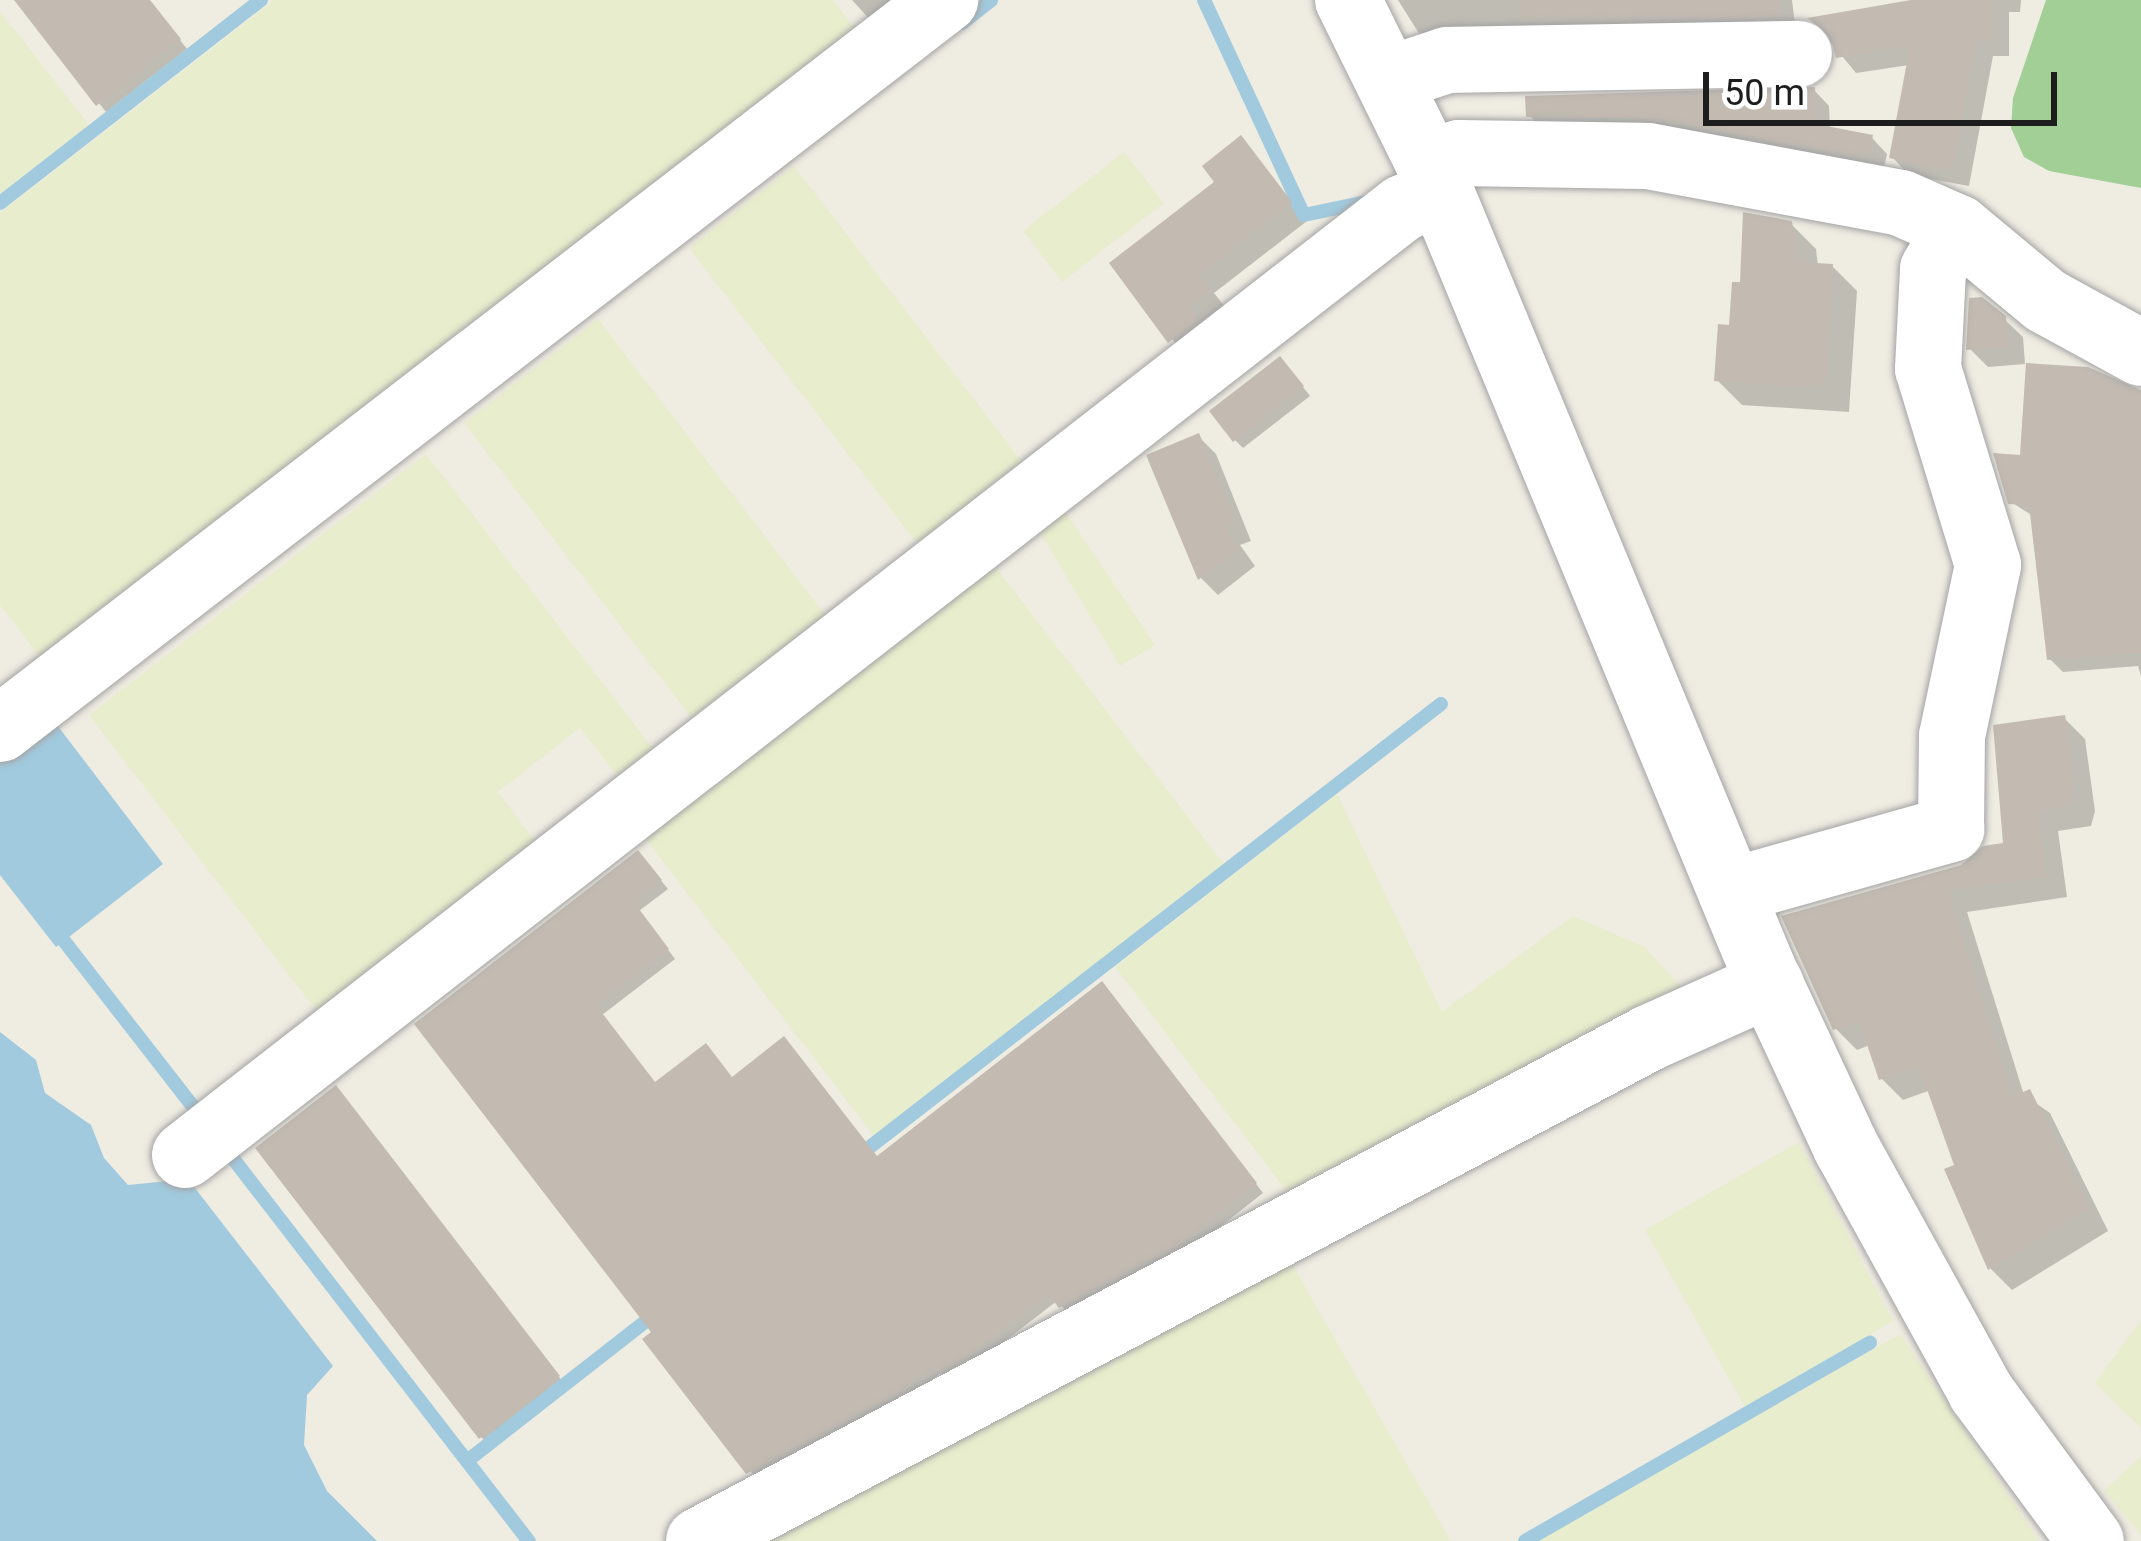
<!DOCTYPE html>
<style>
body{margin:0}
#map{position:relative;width:2141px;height:1541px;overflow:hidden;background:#efece2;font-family:Roboto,sans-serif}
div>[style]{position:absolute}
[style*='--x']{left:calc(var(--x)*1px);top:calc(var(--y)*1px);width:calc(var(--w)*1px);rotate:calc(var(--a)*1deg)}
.farmland>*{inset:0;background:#e8eecd}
.forest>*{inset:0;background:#a1cf96}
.water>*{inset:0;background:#a1cade}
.shadow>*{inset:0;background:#0003}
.stream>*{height:14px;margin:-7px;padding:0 7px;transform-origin:7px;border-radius:7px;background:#a1cade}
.building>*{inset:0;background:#c3bbb2}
.roads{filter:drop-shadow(0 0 3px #a4a4a4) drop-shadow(0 0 3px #a4a4a4)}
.minor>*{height:66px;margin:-33px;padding:0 33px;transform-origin:33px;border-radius:33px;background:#fff}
span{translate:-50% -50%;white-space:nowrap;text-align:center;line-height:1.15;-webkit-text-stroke:12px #fff;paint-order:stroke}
.scale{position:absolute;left:1703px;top:72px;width:354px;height:54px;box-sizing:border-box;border:6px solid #1d1d1d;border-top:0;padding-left:15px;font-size:36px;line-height:42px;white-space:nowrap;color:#1d1d1d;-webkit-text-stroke:9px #fff;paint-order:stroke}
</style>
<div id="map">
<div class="farmland">
<i style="clip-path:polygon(274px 0,833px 0,864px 40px,51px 672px,0 605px,0 213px)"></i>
<i style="clip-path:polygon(0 11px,89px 125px,0 194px)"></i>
<i style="clip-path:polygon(1124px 152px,1164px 203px,1062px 282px,1023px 231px)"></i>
<i style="clip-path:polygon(794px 166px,1034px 477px,929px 559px,689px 248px)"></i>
<i style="clip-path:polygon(598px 319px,837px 630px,704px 734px,464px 423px)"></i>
<i style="clip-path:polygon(426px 454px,665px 764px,629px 791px,580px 728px,498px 792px,546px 856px,328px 1026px,89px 715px)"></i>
<i style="clip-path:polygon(1055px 496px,1155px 645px,1120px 666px,1030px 516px)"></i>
<i style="clip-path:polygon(984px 552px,1224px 864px,874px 1136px,634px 824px)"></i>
<i style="clip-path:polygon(1337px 794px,1442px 1012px,1573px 916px,1645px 947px,1694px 1001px,1301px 1210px,1115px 967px)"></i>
<i style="clip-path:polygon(1799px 1142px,1893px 1321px,1745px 1407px,1645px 1230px)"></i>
<i style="clip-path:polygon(1281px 1245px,1451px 1541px,722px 1541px)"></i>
<i style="clip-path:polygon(2141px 1320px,2141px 1428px,2095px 1383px)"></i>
<i style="clip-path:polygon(1900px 1334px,2039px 1541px,1538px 1541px)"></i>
<i style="clip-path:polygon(2141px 1456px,2141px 1535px,2104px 1491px)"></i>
</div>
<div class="forest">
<i style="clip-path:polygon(2046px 0,2141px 0,2141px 188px,2049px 171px,2024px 157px,2011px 128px,2013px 98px)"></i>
</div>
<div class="water">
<i style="clip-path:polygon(51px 717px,163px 864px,56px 947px,0 875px,0 757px)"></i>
<i style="clip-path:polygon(0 1032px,36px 1060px,45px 1093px,91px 1125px,104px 1158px,128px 1185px,188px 1179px,333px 1366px,307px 1395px,304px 1445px,327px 1491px,377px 1541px,0 1541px)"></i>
</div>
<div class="shadow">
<i style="clip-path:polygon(18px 0,149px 0,187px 49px,106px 112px)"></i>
<i style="clip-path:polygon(852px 0,926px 0,874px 24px)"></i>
<i style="clip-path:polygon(1398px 0,1792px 0,1796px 33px,1420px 35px)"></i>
<i style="clip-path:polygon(1914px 0,2021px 0,2020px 12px,2009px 12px,2009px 56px,1993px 56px,1969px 186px,1909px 175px,1892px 157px,1909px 65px,1856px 73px,1813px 21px)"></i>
<i style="clip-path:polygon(1814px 90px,1829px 106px,1830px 130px,1872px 138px,1887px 154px,1883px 172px,1544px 131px,1529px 115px)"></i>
<i style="clip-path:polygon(1240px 139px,1307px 221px,1214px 293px,1226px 308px,1187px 358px,1113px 263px,1218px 182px)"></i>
<i style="clip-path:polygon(1791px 224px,1816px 249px,1818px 266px,1832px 266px,1857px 291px,1849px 412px,1742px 405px,1717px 380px,1743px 285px)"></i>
<i style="clip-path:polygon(2003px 318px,2023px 337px,2025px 364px,1988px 367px,1970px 349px)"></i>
<i style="clip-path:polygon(1288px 368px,1310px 396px,1243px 448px,1235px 440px)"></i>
<i style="clip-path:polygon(2141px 393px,2141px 676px,2138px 666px,2063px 672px,2050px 659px,2033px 516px,2011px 502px,2023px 458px)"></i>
<i style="clip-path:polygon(1199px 437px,1216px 454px,1251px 541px,1240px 545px,1255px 566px,1218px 595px,1201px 578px)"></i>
<i style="clip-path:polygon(2064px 718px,2085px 739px,2095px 811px,2091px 826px,2058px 831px,2067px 897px,1967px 912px,2024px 1095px,2050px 1113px,2108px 1231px,2012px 1290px,1991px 1269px,1948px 1171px,1957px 1166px,1928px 1091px,1903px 1100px,1882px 1079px,1870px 1045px,1857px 1050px,1836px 1029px,1963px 868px,2006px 846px)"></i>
<i style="clip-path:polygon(646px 862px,668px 889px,639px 911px,675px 959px,602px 1015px,656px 1085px,733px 1080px,878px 1159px,1110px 993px,1263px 1193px,1187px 1253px,1070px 1315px,1057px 1301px,974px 1365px,947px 1379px,941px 1373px,904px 1402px,757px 1480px,655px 1332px,418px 1025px)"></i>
<i style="clip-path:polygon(344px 1097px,566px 1386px,489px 1445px,481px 1437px)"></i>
</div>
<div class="stream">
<i style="--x:1204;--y:0;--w:237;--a:65.1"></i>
<i style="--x:1304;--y:215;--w:63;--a:-11.8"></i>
<i style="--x:962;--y:23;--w:37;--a:-38"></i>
<i style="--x:0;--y:203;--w:331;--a:-37.9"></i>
<i style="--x:54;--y:928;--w:234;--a:52.1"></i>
<i style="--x:228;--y:1152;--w:492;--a:52.3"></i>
<i style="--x:857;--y:1157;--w:739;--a:-37.8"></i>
<i style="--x:467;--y:1461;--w:239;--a:-38"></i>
<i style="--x:1525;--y:1541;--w:398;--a:-29.9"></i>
</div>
<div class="building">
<i style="clip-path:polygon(14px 0,150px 0,181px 39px,96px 106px)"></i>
<i style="clip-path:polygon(1519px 0,1778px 0,1780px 17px,1520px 21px)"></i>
<i style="clip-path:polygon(1911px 0,1993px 0,1993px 41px,1977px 40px,1952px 171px,1889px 158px,1910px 46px,1836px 58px,1830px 34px,1807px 18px)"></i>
<i style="clip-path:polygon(1815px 87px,1816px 124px,1873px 135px,1869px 159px,1654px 119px,1526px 117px,1525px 96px)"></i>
<i style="clip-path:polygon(1241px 135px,1292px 202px,1199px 275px,1211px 290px,1189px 307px,1199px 319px,1168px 343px,1109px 263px,1214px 182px,1202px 166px)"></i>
<i style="clip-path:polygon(1743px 212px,1792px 221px,1798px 262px,1833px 264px,1825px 388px,1714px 381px,1718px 324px,1729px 325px,1732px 282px,1740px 282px)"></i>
<i style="clip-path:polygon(1982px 297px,2006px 316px,2008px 347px,1966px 350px,1969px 298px)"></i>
<i style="clip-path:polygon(1280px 356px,1304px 386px,1233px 442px,1209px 411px)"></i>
<i style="clip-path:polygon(2026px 363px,2088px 367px,2141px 390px,2141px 653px,2047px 660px,2029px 505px,2008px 504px,1993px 453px,2020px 455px)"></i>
<i style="clip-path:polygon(1199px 433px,1236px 523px,1225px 527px,1240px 548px,1198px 580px,1146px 455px)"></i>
<i style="clip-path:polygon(2065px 715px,2075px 788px,2070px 806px,2038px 810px,2047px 877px,1948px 891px,2012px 1097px,2030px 1089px,2089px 1209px,1988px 1270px,1944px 1169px,1954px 1165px,1919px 1067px,1879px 1080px,1859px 1021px,1833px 1030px,1781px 916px,1961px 865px,1983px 846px,2003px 843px,1993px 725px)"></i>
<i style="clip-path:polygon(638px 850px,662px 880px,633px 901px,669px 949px,596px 1005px,655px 1082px,706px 1043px,732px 1077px,784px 1036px,877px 1156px,1102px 981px,1257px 1183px,1178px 1245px,1059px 1308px,1048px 1294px,965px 1358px,937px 1373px,932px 1366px,895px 1395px,746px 1474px,642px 1339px,651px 1332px,414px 1024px)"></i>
<i style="clip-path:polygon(336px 1085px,560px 1376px,479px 1439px,255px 1148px)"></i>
</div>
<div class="roads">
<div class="minor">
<i style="--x:1348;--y:0;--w:185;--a:63.7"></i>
<i style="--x:1430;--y:166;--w:869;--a:67.48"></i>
<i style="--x:1763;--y:969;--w:196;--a:65"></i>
<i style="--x:1846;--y:1147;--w:280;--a:61.1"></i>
<i style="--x:1981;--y:1392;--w:185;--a:53.6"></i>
<i style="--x:1389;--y:79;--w:61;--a:-18.1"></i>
<i style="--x:1447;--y:60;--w:352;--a:-1"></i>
<i style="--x:1430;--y:166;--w:32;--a:-24"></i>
<i style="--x:1459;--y:153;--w:189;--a:0.9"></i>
<i style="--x:1648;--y:156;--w:257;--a:10.5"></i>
<i style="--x:1901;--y:203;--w:62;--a:23.7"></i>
<i style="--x:1958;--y:228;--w:114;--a:39.7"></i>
<i style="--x:2046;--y:301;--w:108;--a:28.7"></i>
<i style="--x:0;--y:729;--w:1194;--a:-37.65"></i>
<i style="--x:1731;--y:891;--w:229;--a:-15.7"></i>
<i style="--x:1951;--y:829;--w:93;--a:-89.4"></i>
<i style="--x:1952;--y:736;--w:175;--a:-78.1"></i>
<i style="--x:1988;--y:565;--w:205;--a:-107"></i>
<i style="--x:1928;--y:369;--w:100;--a:-87.1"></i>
<i style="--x:1933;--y:269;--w:48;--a:-58.6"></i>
<i style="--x:185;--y:1155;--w:1543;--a:-37.87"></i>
<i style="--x:1403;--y:208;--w:40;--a:-23.4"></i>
<i style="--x:699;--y:1541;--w:1075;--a:-27.9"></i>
<i style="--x:1649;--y:1038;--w:133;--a:-24.1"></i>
</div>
</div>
<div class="scale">50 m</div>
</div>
